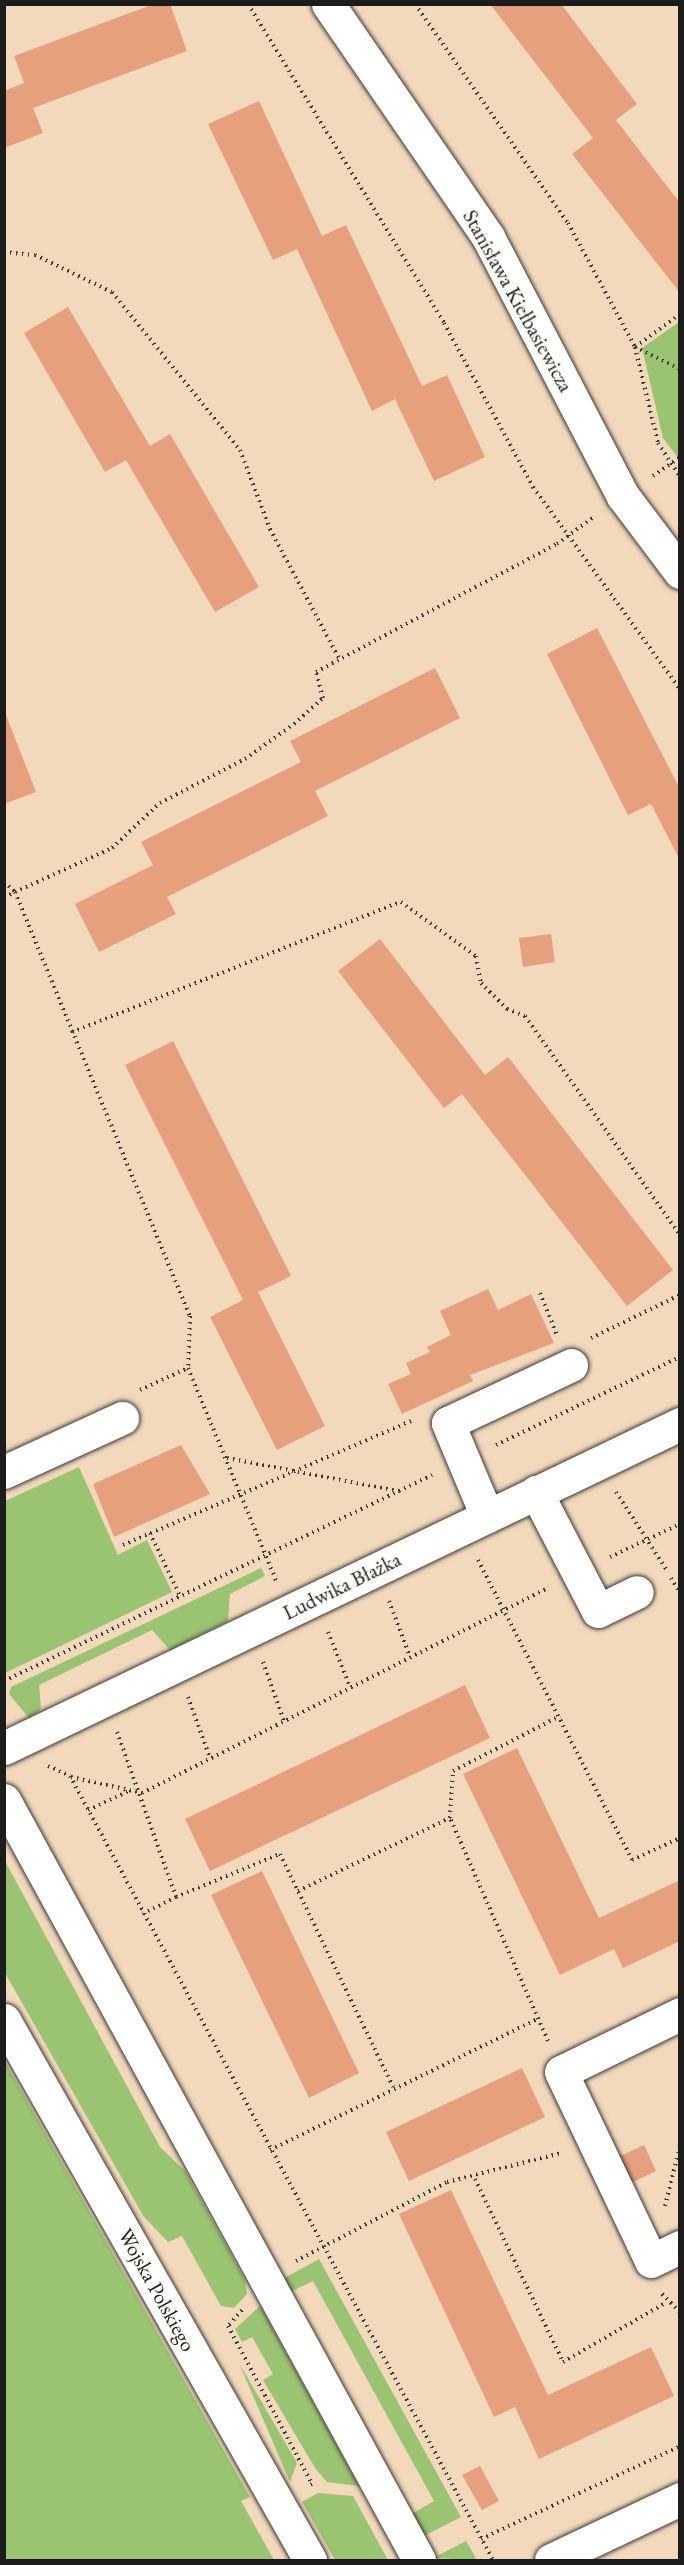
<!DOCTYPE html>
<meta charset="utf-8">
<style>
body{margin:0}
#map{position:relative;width:684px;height:2565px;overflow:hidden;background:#f3d9bc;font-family:"EB Garamond",serif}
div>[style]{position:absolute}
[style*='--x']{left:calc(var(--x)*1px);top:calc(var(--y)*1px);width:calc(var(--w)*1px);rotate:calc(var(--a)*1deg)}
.green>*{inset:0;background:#9ac471}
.building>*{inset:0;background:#e6a07e}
.path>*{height:4px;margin-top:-2px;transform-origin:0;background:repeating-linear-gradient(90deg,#3c3834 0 1.5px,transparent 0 6px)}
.roads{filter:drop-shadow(0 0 2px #3c3834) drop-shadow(0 0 2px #3c3834)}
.minor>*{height:33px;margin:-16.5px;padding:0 16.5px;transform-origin:16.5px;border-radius:16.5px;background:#fff}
span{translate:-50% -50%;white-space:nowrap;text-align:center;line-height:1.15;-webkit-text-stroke:4.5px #fdfcf7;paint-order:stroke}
.street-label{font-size:21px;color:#1c1c1c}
.frame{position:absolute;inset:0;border:6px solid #1c1c1c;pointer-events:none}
</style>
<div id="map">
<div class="green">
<i style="clip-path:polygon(679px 322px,679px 459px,663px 438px,642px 348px)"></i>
<i style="clip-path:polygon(79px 1467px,118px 1555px,147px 1540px,172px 1592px,5px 1673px,5px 1501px)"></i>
<i style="clip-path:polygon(261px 1568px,265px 1576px,230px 1594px,228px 1621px,170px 1650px,152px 1630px,39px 1685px,41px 1709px,29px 1718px,9px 1694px,11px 1687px)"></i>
<i style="clip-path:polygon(5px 1861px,160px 2147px,185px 2171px,245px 2280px,247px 2294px,234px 2308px,221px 2306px,182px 2236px,168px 2242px,144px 2217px,5px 1973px)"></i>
<i style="clip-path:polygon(4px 2060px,250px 2497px,241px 2501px,274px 2560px,5px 2560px)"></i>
<i style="clip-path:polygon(319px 2259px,461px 2517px,422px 2537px,410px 2515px,434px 2501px,313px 2281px,288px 2293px,281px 2280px)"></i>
<i style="clip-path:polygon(260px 2306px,359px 2486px,327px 2482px,315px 2468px,263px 2380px,273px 2374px,252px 2337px,242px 2342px,235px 2329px)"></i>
<i style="clip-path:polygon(239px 2363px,297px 2463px,290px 2482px)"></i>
<i style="clip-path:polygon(318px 2493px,353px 2496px,388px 2560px,335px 2560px,302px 2502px)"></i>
<i style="clip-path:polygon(466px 2541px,477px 2560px,433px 2558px)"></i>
</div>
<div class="building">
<i style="clip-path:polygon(154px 4px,170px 4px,187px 51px,33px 108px,43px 133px,4px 148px,4px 91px,24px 83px,14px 56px)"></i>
<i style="clip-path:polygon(490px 4px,561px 4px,637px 104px,616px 120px,680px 203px,680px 293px,572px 154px,593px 138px)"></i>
<i style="clip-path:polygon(259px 101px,322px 236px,346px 225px,422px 386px,447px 375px,485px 457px,434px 481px,395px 399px,372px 411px,297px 249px,273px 260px,208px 124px)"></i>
<i style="clip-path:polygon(68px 307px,150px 446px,170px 434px,259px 587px,215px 612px,126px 460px,105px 472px,24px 333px)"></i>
<i style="clip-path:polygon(597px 628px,680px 789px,680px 860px,651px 804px,628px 815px,547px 654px)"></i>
<i style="clip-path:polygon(435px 668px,460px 718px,315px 791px,328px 816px,167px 897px,176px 914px,99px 952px,75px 904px,153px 865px,141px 842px,301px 762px,290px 741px)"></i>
<i style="clip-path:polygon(4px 710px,36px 792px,4px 804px)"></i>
<i style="clip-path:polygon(551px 934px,555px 962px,523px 967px,519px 938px)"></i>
<i style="clip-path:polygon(380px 939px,485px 1075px,508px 1057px,673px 1270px,627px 1306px,462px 1094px,444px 1108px,338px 971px)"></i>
<i style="clip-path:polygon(173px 1041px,291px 1276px,258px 1292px,325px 1426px,277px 1450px,210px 1317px,243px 1300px,125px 1065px)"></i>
<i style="clip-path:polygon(488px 1289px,498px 1310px,531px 1294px,554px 1343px,470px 1375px,473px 1381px,402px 1414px,388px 1384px,411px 1374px,406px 1363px,430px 1352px,427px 1347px,451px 1335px,440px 1311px)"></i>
<i style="clip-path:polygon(181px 1445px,210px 1494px,114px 1537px,93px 1484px)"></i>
<i style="clip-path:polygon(465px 1685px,490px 1738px,210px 1871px,185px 1819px)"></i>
<i style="clip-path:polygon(517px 1748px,599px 1918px,680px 1880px,680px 1941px,623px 1968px,614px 1949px,560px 1975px,463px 1774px)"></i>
<i style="clip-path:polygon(262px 1871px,359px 2073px,309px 2098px,211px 1895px)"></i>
<i style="clip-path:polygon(522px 2068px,545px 2117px,409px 2181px,386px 2132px)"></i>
<i style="clip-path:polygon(644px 2145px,656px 2171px,627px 2185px,614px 2159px)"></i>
<i style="clip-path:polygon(451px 2190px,548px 2395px,651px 2347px,674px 2396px,539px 2459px,515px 2407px,494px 2417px,399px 2214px)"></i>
<i style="clip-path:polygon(480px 2466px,499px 2501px,482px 2510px,462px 2475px)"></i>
</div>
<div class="path">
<i style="--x:248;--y:4;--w:374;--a:58.4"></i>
<i style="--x:444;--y:323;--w:187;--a:61.5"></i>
<i style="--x:533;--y:487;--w:250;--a:54"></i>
<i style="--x:415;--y:4;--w:267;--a:55.1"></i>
<i style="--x:568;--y:223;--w:141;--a:61.6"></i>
<i style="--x:635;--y:347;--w:99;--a:76.5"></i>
<i style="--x:658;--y:443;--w:40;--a:57.1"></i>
<i style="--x:4;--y:252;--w:31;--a:6"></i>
<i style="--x:35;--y:255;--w:85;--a:25.7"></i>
<i style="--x:112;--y:292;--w:203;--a:51"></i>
<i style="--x:240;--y:450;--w:85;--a:69.2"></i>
<i style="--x:270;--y:529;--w:149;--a:61.9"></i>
<i style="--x:680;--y:314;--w:56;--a:143.7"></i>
<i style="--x:635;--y:347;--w:50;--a:26.1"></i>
<i style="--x:653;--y:476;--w:33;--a:-35"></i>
<i style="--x:4;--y:882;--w:15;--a:42"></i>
<i style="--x:15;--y:892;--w:459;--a:67.6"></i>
<i style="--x:190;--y:1316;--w:52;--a:92.2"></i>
<i style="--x:188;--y:1368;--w:230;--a:67.5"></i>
<i style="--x:4;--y:897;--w:119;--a:-24.4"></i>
<i style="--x:112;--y:848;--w:66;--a:-43.2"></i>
<i style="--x:160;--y:803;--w:96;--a:-27.4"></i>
<i style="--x:245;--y:759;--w:60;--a:-35.5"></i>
<i style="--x:294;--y:724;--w:39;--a:-42"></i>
<i style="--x:323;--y:698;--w:27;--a:-105"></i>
<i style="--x:316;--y:672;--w:273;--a:-28"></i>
<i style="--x:557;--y:544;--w:47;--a:-36.4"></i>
<i style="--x:72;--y:1032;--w:354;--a:-21.6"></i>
<i style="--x:401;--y:902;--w:92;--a:35.8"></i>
<i style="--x:476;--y:956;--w:27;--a:80"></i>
<i style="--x:481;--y:983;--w:37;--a:45"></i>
<i style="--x:507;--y:1009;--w:19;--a:21"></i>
<i style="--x:525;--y:1016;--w:268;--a:54.7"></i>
<i style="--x:540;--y:1293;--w:45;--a:68"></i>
<i style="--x:591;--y:1338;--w:99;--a:-25.8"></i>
<i style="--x:140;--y:1390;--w:53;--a:-24.6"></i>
<i style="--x:496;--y:1445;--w:204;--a:-25.6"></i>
<i style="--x:227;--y:1458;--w:175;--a:10.9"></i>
<i style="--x:616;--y:1492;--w:92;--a:57"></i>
<i style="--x:150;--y:1533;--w:70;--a:64.5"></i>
<i style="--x:123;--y:1545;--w:316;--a:-23.3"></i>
<i style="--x:610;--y:1557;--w:77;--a:-25.2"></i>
<i style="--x:478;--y:1560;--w:337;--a:62.8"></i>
<i style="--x:632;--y:1860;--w:53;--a:-24.6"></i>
<i style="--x:671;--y:1578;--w:17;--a:59"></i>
<i style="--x:389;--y:1601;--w:60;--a:69.4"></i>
<i style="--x:328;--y:1632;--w:59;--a:68.2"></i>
<i style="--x:263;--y:1662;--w:63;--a:70.4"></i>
<i style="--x:4;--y:1681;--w:475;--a:-25.7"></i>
<i style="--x:188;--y:1697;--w:65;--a:70.2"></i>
<i style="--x:117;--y:1732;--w:175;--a:70.3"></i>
<i style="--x:176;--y:1897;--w:37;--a:153"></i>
<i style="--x:48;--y:1766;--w:24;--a:24"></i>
<i style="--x:70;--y:1776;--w:891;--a:61.65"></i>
<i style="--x:71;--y:1777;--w:73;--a:12.7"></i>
<i style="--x:142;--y:1793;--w:454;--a:-26.8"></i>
<i style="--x:88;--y:1810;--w:47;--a:-24.9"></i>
<i style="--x:298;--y:1891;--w:169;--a:-25.7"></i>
<i style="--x:176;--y:1897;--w:113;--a:-22.5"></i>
<i style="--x:280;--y:1854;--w:259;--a:64.1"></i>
<i style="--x:548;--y:2041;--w:244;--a:-113.7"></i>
<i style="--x:450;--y:1818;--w:47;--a:-86.3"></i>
<i style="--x:453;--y:1771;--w:120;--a:-27.2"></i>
<i style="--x:270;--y:2150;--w:300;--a:-26.1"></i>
<i style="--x:475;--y:2179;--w:203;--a:64.3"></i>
<i style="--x:563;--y:2362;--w:118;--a:-30"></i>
<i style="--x:665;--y:2206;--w:62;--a:-76"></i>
<i style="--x:296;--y:2261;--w:170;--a:-27.6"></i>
<i style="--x:447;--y:2182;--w:119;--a:-14.2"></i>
<i style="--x:662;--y:2294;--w:25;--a:45"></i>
<i style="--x:242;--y:2310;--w:21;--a:131"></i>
<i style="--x:228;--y:2326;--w:179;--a:62"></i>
<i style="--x:312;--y:2484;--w:4;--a:153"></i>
<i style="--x:481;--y:2539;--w:220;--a:-25"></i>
</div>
<div class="roads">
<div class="minor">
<i style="--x:328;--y:4;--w:283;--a:55.5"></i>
<i style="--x:488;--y:237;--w:292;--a:62.5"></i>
<i style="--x:623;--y:496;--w:95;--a:53.1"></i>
<i style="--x:4;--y:1472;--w:130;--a:-24.6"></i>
<i style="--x:536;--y:1492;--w:134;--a:62.5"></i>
<i style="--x:598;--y:1611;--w:43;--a:-26"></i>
<i style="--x:487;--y:1516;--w:101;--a:-112.8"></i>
<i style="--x:448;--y:1423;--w:136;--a:-25.2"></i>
<i style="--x:4;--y:1748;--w:750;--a:-25.61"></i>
<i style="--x:4;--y:1800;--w:866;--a:61.36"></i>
<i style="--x:680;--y:2014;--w:132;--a:154"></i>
<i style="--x:561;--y:2072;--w:209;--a:64.5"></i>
<i style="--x:651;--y:2261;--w:32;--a:-26"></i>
<i style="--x:4;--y:2020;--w:621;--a:60.46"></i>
<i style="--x:551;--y:2560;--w:143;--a:-25.3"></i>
</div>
</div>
<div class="street-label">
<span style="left:518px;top:301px;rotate:61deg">Stanisława Kiełbasiewicza</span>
<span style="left:342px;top:1586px;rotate:-26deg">Ludwika Błażka</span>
<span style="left:157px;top:2290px;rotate:61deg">Wojska Polskiego</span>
</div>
<div class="frame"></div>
</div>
